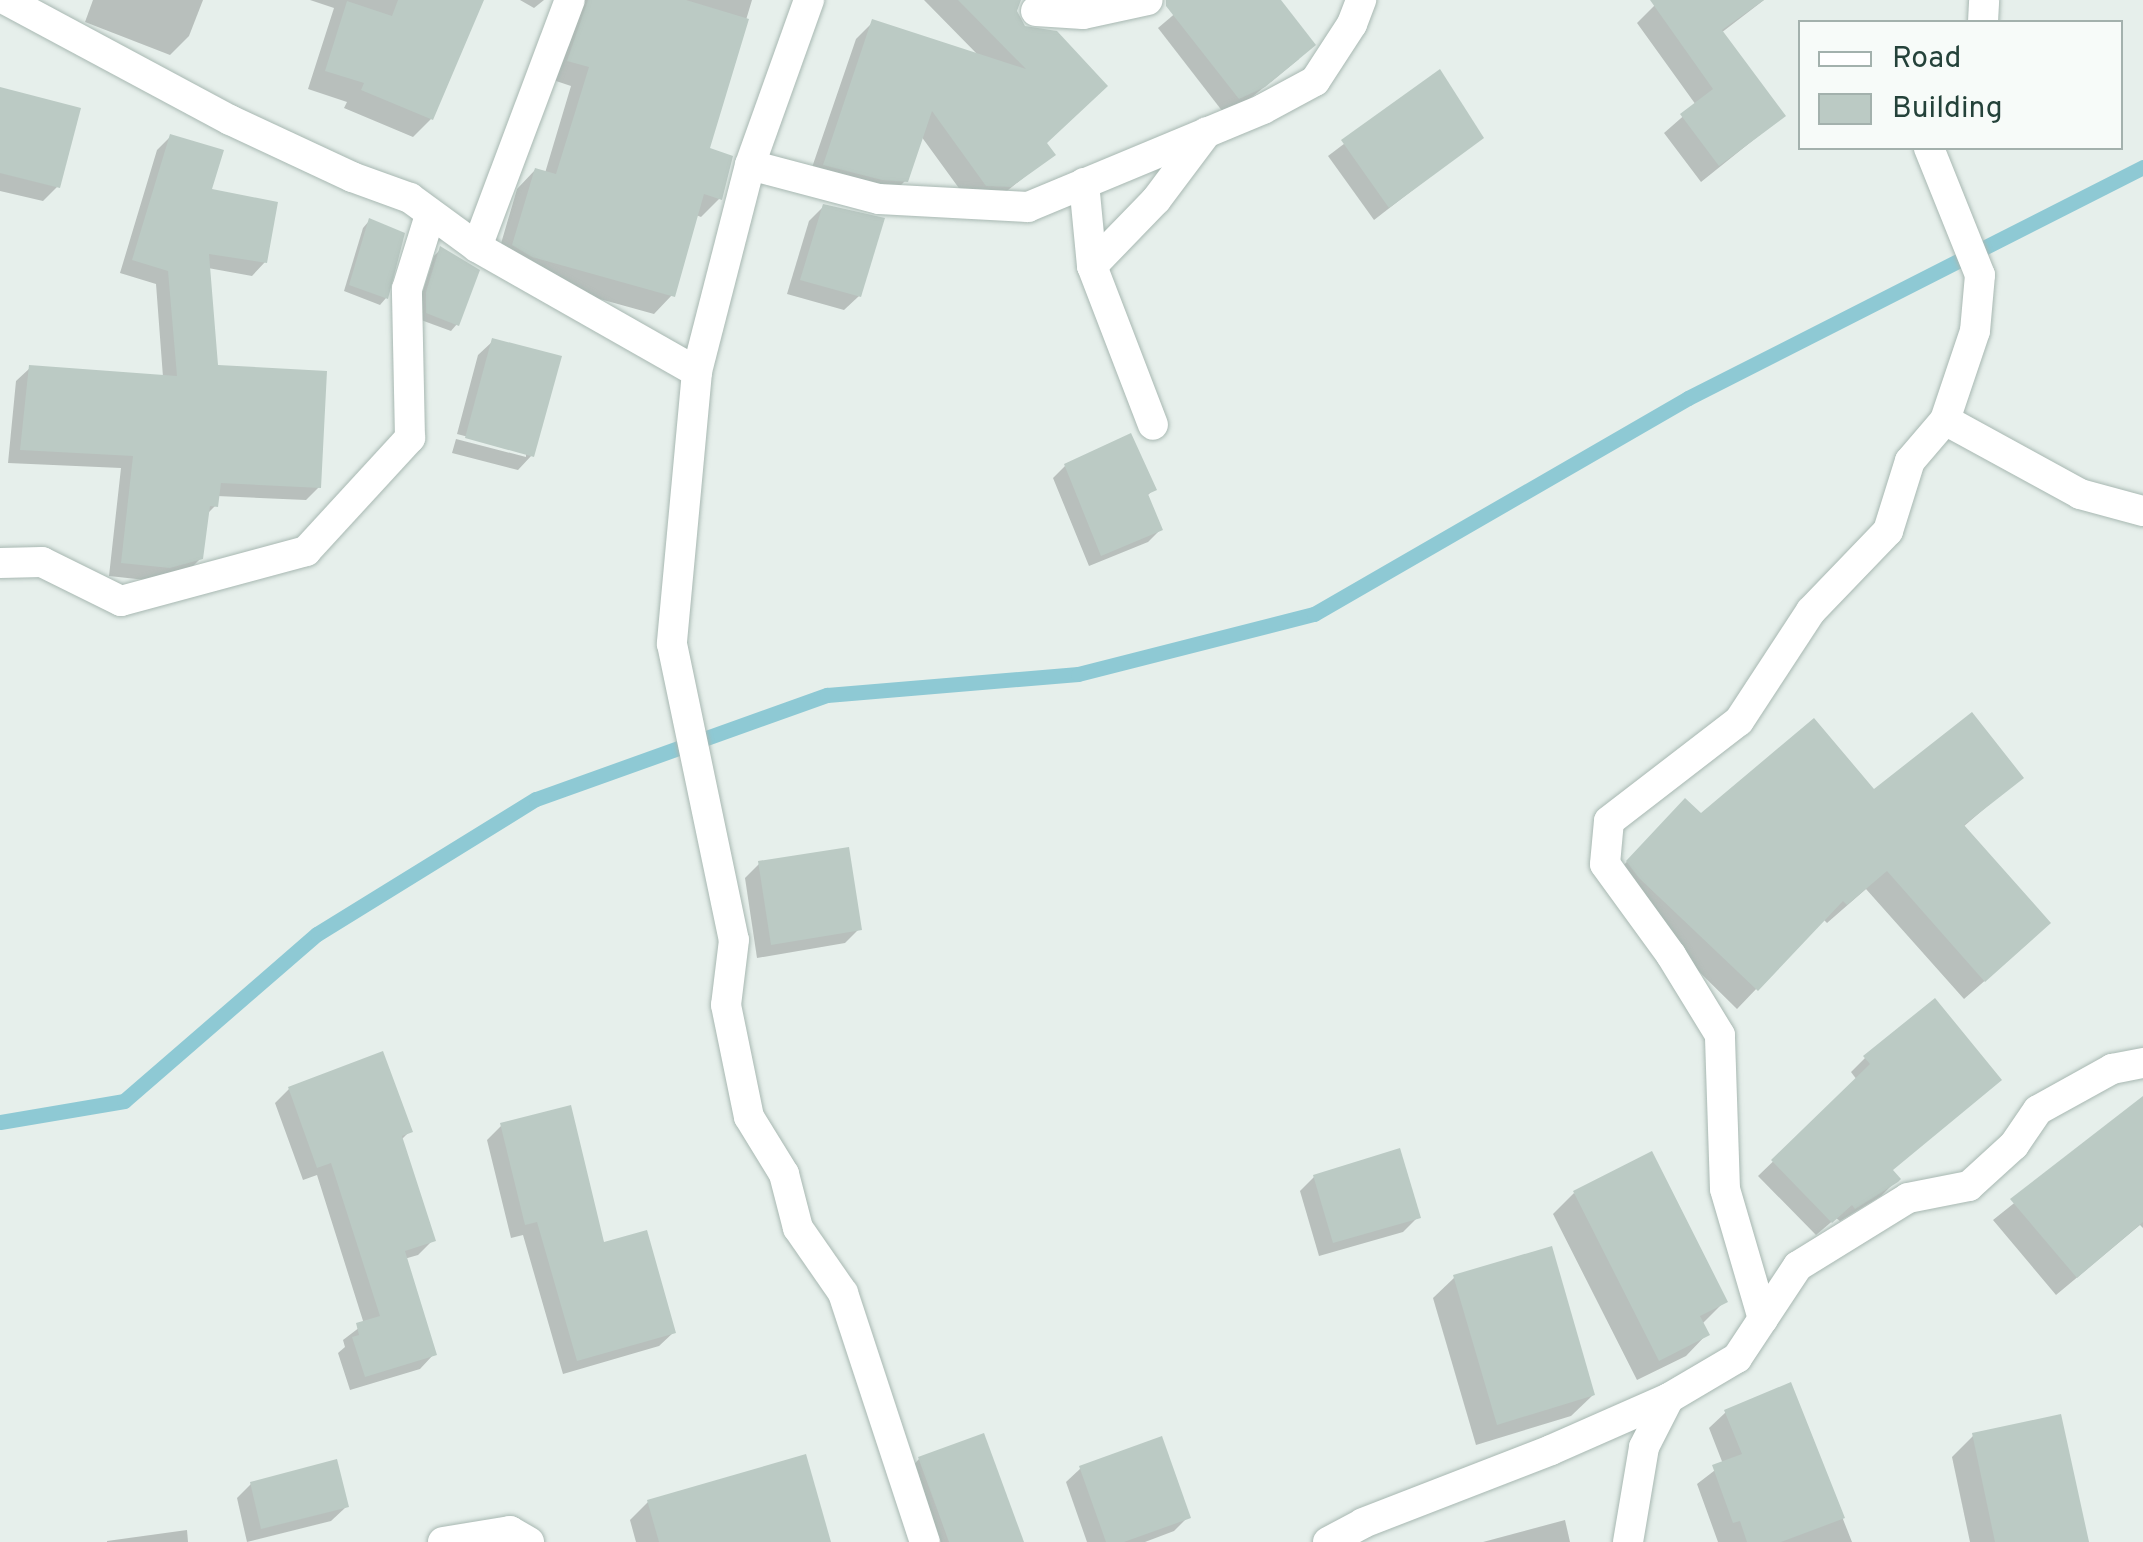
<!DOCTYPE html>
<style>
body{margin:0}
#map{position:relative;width:2143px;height:1542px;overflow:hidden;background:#e6efeb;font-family:Overpass,sans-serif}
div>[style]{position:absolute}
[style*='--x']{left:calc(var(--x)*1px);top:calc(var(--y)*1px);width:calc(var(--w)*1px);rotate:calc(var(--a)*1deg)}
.shadow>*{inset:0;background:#0003}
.stream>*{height:15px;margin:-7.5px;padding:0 7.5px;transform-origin:7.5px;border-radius:7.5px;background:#8ec9d4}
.building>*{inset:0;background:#bbcac4}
.roads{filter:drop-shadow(0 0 2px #a8b8b2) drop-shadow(0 0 2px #a8b8b2)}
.minor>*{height:30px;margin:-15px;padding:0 15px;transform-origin:15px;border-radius:15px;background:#fff}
span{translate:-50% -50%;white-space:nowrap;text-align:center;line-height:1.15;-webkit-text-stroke:8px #f7fbf9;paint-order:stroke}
.legend{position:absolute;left:1798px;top:20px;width:325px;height:130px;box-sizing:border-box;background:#f7fbf9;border:2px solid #a3b1ad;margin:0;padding:12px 18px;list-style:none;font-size:30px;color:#24423a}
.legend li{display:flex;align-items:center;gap:20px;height:50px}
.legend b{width:50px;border:2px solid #a3b1ad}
</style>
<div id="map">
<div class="shadow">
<i style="clip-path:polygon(93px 0,203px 0,189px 36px,170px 55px,85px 22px)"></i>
<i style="clip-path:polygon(310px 0,481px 0,431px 119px,413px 137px,344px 108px,347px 102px,308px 89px,334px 8px)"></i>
<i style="clip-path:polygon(520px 0,544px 0,534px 8px)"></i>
<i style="clip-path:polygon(556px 0,752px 0,707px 150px,720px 198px,701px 217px,696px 215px,672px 295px,654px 314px,513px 275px,495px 264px,517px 189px,535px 170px,545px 173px,571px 86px,550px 79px)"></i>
<i style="clip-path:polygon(924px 0,1020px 0,1015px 11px,1045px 143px,1053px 154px,992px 203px,969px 202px,921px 136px,906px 180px,888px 198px,807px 182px,856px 39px,873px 22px,980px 57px)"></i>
<i style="clip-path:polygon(1191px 0,1278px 0,1299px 59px,1247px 101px,1223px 112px,1158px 28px)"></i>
<i style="clip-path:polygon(1651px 0,1764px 0,1721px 33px,1783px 116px,1701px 182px,1664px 133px,1696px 105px,1637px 23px,1655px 5px)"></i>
<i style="clip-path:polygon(1439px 72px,1481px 137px,1374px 220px,1328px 156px)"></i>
<i style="clip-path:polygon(0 90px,57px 187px,43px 201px,0 191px)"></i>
<i style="clip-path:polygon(171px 136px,265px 262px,252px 276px,208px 268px,216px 368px,319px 487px,306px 500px,217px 496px,215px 506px,206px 515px,201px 558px,187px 572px,155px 581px,109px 576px,121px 468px,8px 463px,16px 381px,30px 368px,163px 377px,156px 284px,120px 273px,157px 150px)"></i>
<i style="clip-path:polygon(824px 206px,859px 296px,844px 310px,787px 294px,809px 221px)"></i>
<i style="clip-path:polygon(369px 221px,386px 298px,380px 305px,344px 291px,363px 228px)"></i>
<i style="clip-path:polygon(440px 250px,457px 324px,451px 331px,421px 320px,420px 300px,434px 256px)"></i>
<i style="clip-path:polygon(493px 341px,532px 455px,518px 470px,452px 453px,456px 439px,526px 457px,526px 452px,457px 434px,478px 355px)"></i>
<i style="clip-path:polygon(1065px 466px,1154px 489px,1146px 497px,1160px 530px,1148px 542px,1089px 566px,1053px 478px)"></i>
<i style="clip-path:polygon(2020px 778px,1963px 827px,2029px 942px,1964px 999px,1866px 889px,1827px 923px,1823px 919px,1737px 1009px,1608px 882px,1666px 820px)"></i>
<i style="clip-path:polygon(759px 864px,859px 929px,845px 943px,757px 958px,745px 878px)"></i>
<i style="clip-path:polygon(1935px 1001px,1891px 1171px,1898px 1179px,1881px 1196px,1840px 1221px,1836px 1218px,1816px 1235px,1758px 1176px,1857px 1080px,1851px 1072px,1865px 1058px)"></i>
<i style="clip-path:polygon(289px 1089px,410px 1131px,401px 1140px,433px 1240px,418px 1255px,404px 1259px,434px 1354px,420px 1369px,350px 1390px,338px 1353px,345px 1347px,343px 1340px,364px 1324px,317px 1175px,303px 1180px,275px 1103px)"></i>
<i style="clip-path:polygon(2143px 1100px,2143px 1228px,2140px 1225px,2056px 1295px,1993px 1220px)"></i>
<i style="clip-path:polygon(502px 1125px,674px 1332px,659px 1346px,563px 1374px,523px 1235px,511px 1238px,487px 1140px)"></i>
<i style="clip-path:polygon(1314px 1177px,1418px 1217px,1403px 1232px,1319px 1256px,1300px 1191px)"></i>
<i style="clip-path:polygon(1574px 1193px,1725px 1301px,1703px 1323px,1707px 1334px,1686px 1356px,1637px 1380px,1553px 1214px)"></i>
<i style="clip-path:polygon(1455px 1277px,1593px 1395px,1571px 1416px,1476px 1445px,1433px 1298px)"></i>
<i style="clip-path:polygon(1790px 1385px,1852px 1542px,1718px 1542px,1697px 1484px,1723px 1464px,1709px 1428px,1726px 1412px)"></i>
<i style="clip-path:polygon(1974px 1435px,2086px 1542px,1970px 1542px,1952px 1457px)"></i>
<i style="clip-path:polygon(919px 1459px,1021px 1542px,930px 1542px,905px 1474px)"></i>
<i style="clip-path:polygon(1081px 1468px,1188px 1517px,1174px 1531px,1145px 1542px,1087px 1542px,1066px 1482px)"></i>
<i style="clip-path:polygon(251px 1484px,346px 1507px,331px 1521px,247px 1542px,237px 1498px)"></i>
<i style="clip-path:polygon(648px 1502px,821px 1542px,636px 1542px,630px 1520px)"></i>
<i style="clip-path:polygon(1565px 1520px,1570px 1542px,1483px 1542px)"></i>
<i style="clip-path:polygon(187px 1530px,188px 1542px,107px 1542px,107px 1541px)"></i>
</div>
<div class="stream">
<i style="--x:0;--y:1122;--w:126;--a:-9.6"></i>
<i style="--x:124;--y:1101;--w:255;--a:-40.9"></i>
<i style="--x:317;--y:934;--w:257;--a:-31.7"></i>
<i style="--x:536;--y:799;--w:309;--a:-19.7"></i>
<i style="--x:827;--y:695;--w:252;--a:-4.8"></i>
<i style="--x:1078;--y:674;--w:244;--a:-14.3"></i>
<i style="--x:1314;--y:614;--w:432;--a:-30"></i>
<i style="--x:1688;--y:398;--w:510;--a:-26.92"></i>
</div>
<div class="building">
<i style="clip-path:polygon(398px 0,484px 0,433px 120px,361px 90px,364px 83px,325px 71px,347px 1px,392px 16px)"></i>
<i style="clip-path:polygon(588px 0,686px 0,749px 19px,710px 148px,733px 156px,722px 200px,704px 194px,675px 297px,532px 257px,512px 245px,535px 168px,556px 174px,589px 67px,567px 61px)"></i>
<i style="clip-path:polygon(958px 0,1021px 0,1017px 11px,1025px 26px,1057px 31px,1108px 86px,1047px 143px,1056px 155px,1011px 187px,986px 186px,932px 111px,908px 182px,882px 180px,823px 165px,872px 19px,1026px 69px)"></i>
<i style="clip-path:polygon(1166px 0,1281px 0,1316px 45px,1265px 87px,1239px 99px,1166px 6px)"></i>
<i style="clip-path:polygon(1650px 0,1764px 0,1722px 30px,1786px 116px,1719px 166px,1680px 114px,1713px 89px)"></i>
<i style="clip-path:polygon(1440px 69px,1484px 138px,1389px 208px,1341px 140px)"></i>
<i style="clip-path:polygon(0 87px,81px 108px,60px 188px,0 173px)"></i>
<i style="clip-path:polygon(170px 134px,224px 150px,212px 189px,278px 202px,267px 263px,209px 254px,218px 365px,327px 371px,321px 488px,221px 483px,218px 507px,210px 506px,203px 559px,170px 568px,121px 563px,133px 456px,20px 450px,29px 365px,177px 376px,168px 271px,132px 260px)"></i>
<i style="clip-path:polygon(823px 204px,885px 218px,861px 297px,800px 280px)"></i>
<i style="clip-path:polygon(369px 218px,405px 233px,388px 299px,349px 285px)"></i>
<i style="clip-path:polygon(440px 246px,480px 270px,459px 326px,426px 313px,426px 292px)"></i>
<i style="clip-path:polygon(492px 338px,562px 356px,534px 457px,465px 438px)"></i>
<i style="clip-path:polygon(1131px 433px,1157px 490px,1148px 494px,1163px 530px,1101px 556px,1064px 464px)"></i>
<i style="clip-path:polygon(1972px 712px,2024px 778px,1964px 825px,2051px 923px,1985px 982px,1887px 871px,1847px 905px,1843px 901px,1758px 991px,1639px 878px,1626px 861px,1685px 798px,1701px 813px,1814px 718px,1874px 789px)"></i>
<i style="clip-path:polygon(849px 847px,862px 930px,771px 945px,758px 861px)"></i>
<i style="clip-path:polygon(1935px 998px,2002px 1080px,1893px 1170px,1901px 1179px,1898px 1182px,1855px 1209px,1852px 1205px,1832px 1223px,1771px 1160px,1870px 1064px,1863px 1056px)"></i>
<i style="clip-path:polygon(383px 1051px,413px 1132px,402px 1136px,436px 1241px,405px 1251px,437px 1355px,365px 1377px,352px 1337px,359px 1335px,356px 1323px,380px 1316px,331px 1163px,317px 1168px,288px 1087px)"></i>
<i style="clip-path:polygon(2143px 1096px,2143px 1222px,2077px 1278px,2010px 1199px)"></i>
<i style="clip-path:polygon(571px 1105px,604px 1242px,647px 1230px,676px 1333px,577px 1361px,537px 1222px,525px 1225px,500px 1123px)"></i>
<i style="clip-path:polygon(1400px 1148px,1421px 1218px,1333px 1243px,1313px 1175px)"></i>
<i style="clip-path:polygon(1652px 1151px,1728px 1302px,1700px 1316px,1710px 1335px,1659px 1361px,1573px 1191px)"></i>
<i style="clip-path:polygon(1552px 1246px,1595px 1395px,1497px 1425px,1453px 1275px)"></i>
<i style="clip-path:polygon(1791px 1382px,1845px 1518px,1781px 1542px,1747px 1542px,1740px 1521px,1733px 1523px,1712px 1465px,1742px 1454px,1724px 1410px)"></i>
<i style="clip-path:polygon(2061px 1414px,2089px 1542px,1995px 1542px,1972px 1433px)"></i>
<i style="clip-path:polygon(984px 1433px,1024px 1542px,949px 1542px,918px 1457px)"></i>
<i style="clip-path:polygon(1162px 1436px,1191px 1518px,1124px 1542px,1106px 1542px,1079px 1466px)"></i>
<i style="clip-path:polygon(806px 1454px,831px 1542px,659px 1542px,647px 1500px)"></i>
<i style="clip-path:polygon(337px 1459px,349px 1507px,261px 1529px,250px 1482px)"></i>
</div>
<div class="roads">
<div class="minor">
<i style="--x:6;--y:0;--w:254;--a:28.2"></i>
<i style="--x:230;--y:120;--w:135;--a:25"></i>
<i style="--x:352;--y:177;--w:62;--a:19.9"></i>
<i style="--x:410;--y:198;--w:83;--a:36.2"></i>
<i style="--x:477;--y:247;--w:253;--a:29.6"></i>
<i style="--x:809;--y:0;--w:175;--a:109.7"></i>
<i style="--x:750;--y:165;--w:214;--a:104.4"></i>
<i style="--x:697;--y:372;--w:273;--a:95.3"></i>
<i style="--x:672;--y:644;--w:302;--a:78.2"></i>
<i style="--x:734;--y:940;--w:65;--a:97"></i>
<i style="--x:726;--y:1005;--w:114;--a:78.4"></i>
<i style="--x:749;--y:1117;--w:67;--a:58.4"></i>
<i style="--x:784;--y:1174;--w:56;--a:75.5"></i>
<i style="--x:798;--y:1228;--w:79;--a:55.3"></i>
<i style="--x:843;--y:1293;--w:262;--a:71.8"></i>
<i style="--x:1036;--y:11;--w:47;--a:3.7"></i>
<i style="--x:1083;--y:14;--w:66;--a:-12.2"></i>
<i style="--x:1983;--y:22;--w:22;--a:-87"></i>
<i style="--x:750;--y:165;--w:133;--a:14.8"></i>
<i style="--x:879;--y:199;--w:149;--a:3.1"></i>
<i style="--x:1028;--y:207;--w:255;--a:-22.6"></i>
<i style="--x:1263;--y:109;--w:59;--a:-28.3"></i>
<i style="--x:1315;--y:81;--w:68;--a:-57"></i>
<i style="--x:1352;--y:24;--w:26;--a:-69"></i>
<i style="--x:1084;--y:183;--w:83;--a:84.5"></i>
<i style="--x:1092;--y:266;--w:170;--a:69"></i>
<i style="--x:477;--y:247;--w:264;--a:-69.4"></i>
<i style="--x:1092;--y:266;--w:92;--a:-45.9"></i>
<i style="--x:1156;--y:200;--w:85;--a:-53.1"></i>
<i style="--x:1945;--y:420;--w:154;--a:28.7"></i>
<i style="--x:2080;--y:494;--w:65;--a:15.1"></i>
<i style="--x:0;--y:563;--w:42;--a:-1.4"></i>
<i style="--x:42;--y:562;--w:88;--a:26.3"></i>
<i style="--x:121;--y:601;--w:192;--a:-15.1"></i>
<i style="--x:306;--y:551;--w:154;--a:-47.4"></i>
<i style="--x:410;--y:438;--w:149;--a:-91.2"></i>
<i style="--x:407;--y:289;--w:77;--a:-72.7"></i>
<i style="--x:1763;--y:1319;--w:135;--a:-106.3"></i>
<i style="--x:1725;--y:1189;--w:154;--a:-91.9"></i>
<i style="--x:1720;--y:1035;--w:94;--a:-121.5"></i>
<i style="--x:1671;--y:955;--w:112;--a:-126"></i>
<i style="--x:1605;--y:864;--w:43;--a:-84.7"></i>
<i style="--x:1609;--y:821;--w:164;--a:-37.6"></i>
<i style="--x:1739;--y:721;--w:131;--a:-56.8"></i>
<i style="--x:1811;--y:611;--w:111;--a:-46.1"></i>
<i style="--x:1888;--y:531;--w:73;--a:-72.6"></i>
<i style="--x:1910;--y:461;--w:54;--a:-49.5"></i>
<i style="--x:1945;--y:420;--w:94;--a:-71.4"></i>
<i style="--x:1975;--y:331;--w:56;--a:-84.9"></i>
<i style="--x:1980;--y:275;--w:137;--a:-111.9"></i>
<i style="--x:443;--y:1542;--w:68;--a:-9.3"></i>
<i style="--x:510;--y:1531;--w:22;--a:30"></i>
<i style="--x:1328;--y:1542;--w:40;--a:-28"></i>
<i style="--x:1363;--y:1523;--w:202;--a:-21.2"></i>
<i style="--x:1551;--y:1450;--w:129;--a:-23.8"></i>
<i style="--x:1628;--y:1542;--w:96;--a:-80.4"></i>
<i style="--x:1644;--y:1447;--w:55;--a:-63"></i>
<i style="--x:1669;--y:1398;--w:79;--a:-30.5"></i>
<i style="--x:1737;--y:1358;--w:110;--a:-56.5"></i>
<i style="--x:1798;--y:1266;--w:129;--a:-31.7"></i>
<i style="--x:1908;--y:1198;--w:62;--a:-11.1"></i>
<i style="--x:1969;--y:1186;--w:61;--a:-42.3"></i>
<i style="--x:2014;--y:1145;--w:42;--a:-55.6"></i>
<i style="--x:2038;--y:1110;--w:85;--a:-29"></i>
<i style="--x:2112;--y:1069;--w:32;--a:-11"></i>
</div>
</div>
<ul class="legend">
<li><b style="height:12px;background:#fff"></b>Road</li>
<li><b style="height:28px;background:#bbcac4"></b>Building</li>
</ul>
</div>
